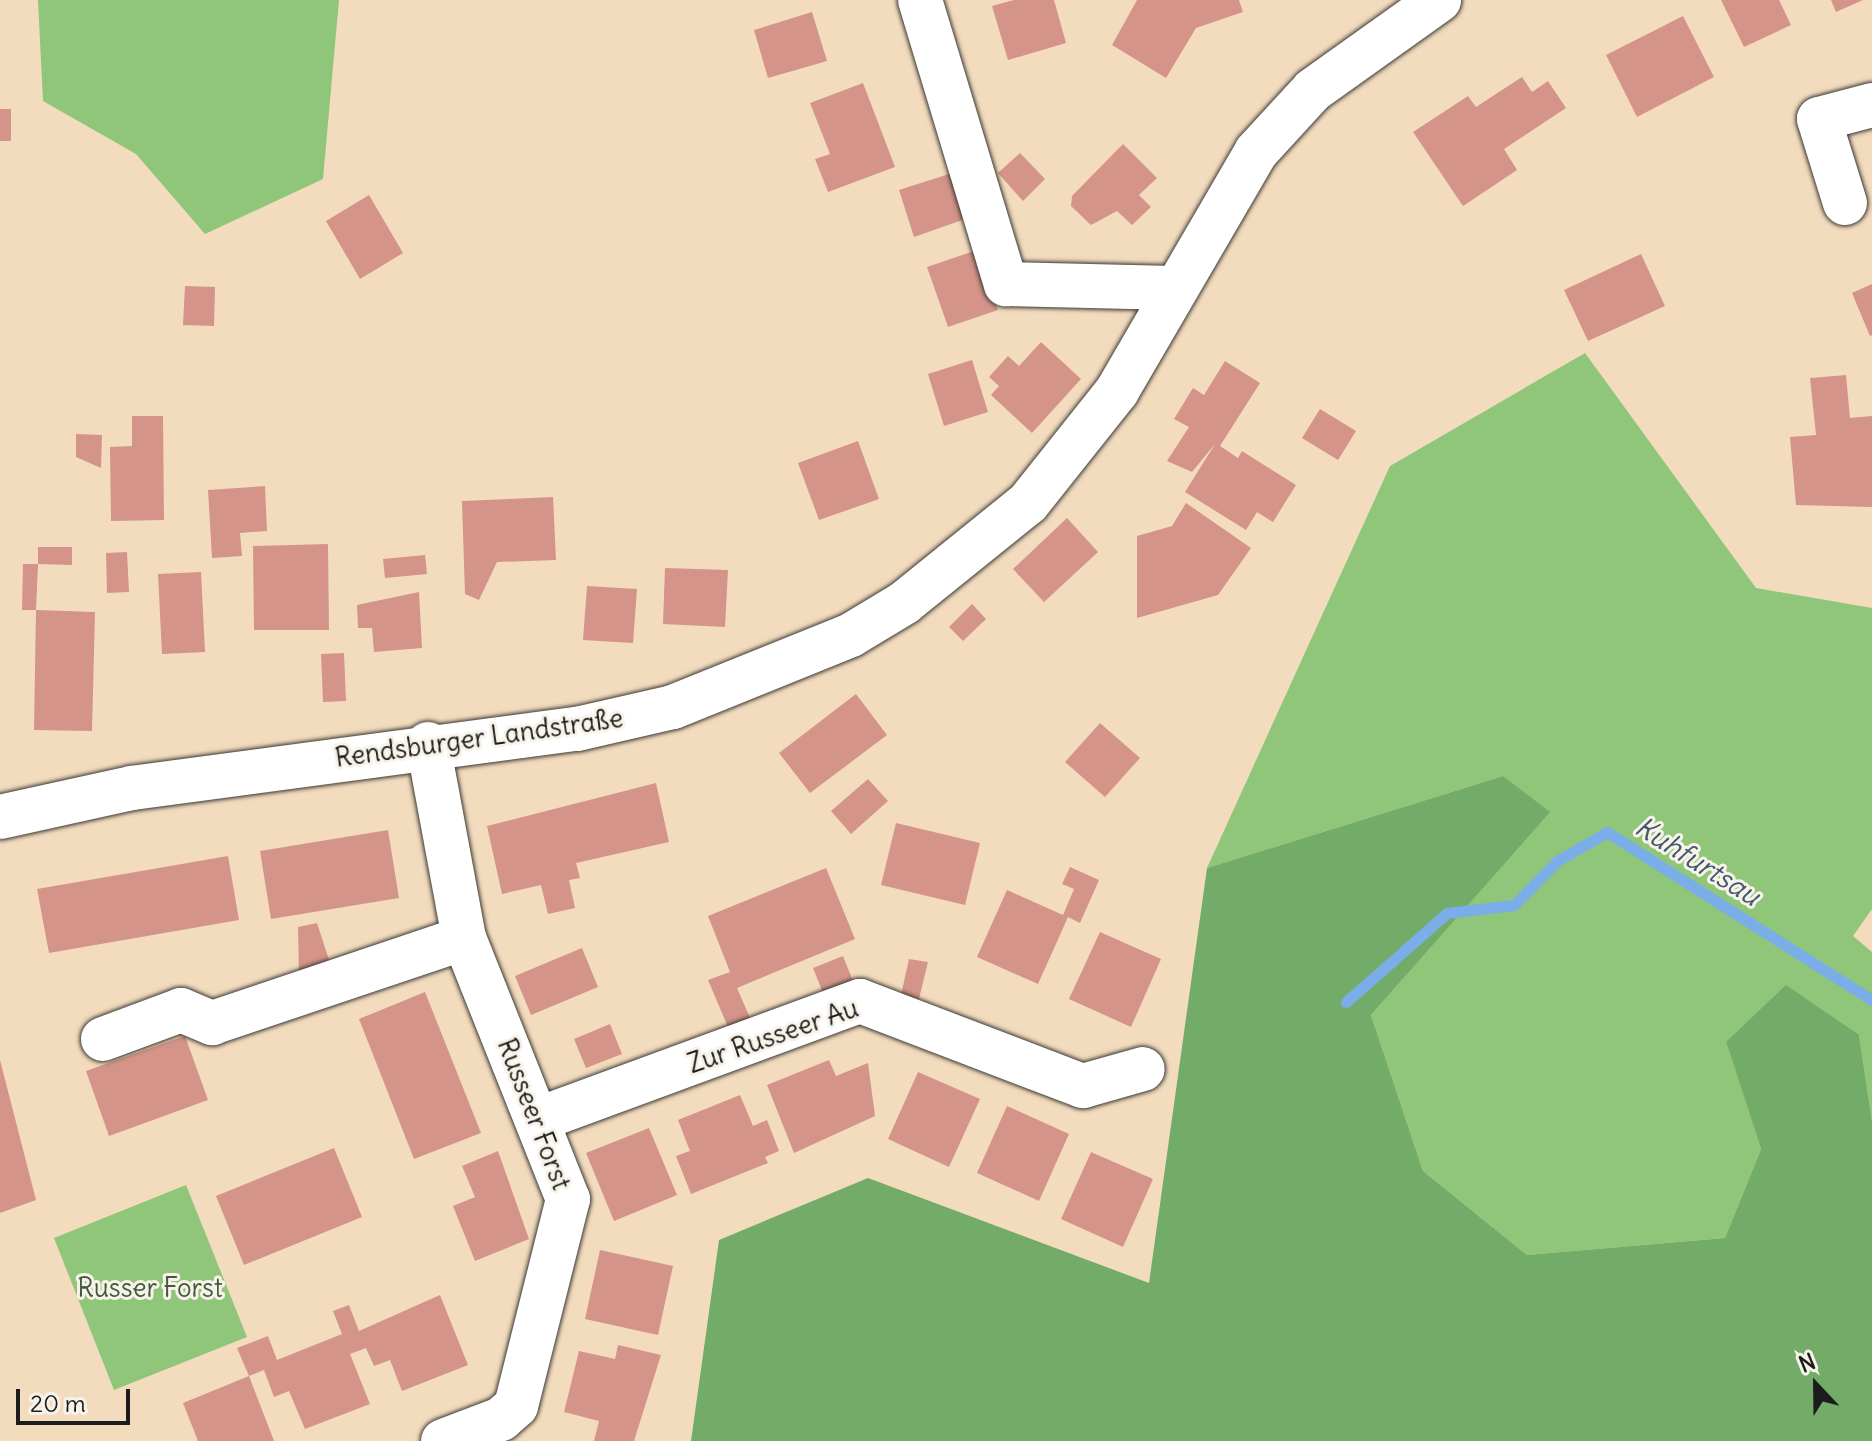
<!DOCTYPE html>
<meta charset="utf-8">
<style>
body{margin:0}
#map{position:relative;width:1872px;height:1441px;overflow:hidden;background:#f3dcbe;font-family:Delius,sans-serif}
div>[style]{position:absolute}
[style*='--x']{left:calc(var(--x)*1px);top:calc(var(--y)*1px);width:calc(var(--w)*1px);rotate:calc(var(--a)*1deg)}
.green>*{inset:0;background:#8fc679}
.forest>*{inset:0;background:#73ab69}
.stream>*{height:11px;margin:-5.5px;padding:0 5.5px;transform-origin:5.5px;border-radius:5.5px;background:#7baee8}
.building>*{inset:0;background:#d49489}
.roads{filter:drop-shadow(0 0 2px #3c3934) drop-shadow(0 0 2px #3c3934)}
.minor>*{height:44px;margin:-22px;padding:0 22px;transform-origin:22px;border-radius:22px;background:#fff}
span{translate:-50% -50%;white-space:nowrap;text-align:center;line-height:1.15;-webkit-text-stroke:6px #f7f3e8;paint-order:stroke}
.street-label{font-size:26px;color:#1c1c1c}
.park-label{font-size:26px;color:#44583d}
.water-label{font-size:28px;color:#42566e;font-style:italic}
.north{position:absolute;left:1776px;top:1345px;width:80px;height:80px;-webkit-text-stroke:6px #f7f3e8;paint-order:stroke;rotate:338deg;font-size:22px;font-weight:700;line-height:32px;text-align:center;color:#1c1c1c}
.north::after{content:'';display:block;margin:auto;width:28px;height:36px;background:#1c1c1c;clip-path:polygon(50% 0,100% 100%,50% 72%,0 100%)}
.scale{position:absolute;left:16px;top:1389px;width:114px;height:36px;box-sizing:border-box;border:4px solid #1c1c1c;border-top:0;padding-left:10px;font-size:24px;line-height:28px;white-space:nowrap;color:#1c1c1c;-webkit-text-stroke:6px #f7f3e8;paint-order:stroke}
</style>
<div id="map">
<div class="green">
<i style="clip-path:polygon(38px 0,339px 0,323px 179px,205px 234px,136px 154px,43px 101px)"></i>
<i style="clip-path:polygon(1585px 353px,1756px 588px,1872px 608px,1872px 909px,1853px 936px,1872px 952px,1872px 1121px,1859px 1035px,1726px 1042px,1761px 1149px,1725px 1238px,1527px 1255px,1423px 1171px,1371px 1015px,1549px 812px,1503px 776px,1207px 868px,1390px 466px)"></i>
<i style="clip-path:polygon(186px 1185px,247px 1337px,114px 1390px,54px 1238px)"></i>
</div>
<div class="forest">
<i style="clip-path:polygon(1503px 776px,1550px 812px,1371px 1015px,1423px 1171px,1527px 1255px,1725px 1238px,1761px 1149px,1726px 1042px,1786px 985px,1859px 1035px,1872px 1121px,1872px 1441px,691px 1441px,719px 1240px,868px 1178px,1149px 1283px,1207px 868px)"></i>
</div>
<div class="stream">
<i style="--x:1346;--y:1002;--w:135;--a:-41.4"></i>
<i style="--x:1447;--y:913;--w:67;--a:-6.8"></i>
<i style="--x:1514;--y:905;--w:62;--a:-45.7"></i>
<i style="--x:1557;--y:861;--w:58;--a:-30.1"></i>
<i style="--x:1607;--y:832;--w:314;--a:32.4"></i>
</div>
<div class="building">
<i style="clip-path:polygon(1014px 0,1054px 0,1066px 43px,1008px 60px,992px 6px)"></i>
<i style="clip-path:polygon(1137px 0,1239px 0,1243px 12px,1196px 28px,1166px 78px,1112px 45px)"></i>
<i style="clip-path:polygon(1721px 0,1779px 0,1791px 25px,1744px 47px)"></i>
<i style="clip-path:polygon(1831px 0,1863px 0,1836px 12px)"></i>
<i style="clip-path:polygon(812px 12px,827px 61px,768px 78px,754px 30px)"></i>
<i style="clip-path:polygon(1683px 16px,1714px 77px,1637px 117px,1606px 55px)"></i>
<i style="clip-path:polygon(1522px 77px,1532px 92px,1548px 81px,1566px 108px,1504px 149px,1517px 170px,1463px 206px,1413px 132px,1468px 96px,1476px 107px)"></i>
<i style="clip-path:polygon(863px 83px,895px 167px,828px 192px,815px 159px,830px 154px,810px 103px)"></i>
<i style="clip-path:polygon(0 109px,11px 109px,11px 141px,0 141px)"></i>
<i style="clip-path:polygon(1123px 144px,1157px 178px,1139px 195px,1151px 207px,1132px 225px,1117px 211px,1091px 225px,1071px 206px,1072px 196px)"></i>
<i style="clip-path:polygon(1020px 153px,1045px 179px,1023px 201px,998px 173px)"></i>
<i style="clip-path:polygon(952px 173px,968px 218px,914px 237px,899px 190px)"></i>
<i style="clip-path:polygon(369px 195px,403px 253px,360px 279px,326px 221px)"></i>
<i style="clip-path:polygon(977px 250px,998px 310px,948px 327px,927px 267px)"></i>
<i style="clip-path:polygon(1641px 254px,1665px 306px,1588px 341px,1564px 290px)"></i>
<i style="clip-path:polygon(1872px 284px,1872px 335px,1870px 336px,1852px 293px)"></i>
<i style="clip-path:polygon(185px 286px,215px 287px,214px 326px,183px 325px)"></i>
<i style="clip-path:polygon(1041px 342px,1081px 379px,1032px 433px,991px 395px,999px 386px,989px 377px,1008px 356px,1019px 366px)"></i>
<i style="clip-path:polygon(972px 360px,988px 412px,944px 426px,928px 374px)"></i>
<i style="clip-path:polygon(1225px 361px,1260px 383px,1220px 446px,1238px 458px,1242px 451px,1296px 485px,1273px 522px,1257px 512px,1246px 530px,1185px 492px,1215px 444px,1192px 472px,1167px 461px,1189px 427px,1174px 419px,1193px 388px,1204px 395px)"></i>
<i style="clip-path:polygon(1846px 375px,1850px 418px,1872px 416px,1872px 507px,1796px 505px,1790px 437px,1816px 435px,1810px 378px)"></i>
<i style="clip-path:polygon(1320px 409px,1356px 431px,1338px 460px,1302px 438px)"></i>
<i style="clip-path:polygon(132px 416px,163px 416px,164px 520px,111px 521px,110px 447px,132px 446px)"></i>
<i style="clip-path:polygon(76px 434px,102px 435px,101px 468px,76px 457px)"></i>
<i style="clip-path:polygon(858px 441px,879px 499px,819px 520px,798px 463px)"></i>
<i style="clip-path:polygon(265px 486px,267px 531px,240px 533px,242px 556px,212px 558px,208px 490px)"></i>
<i style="clip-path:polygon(553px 497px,556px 560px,497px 562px,479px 600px,465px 594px,462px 501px)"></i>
<i style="clip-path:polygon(1186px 503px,1251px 548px,1218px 595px,1137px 618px,1137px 536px,1172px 526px)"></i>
<i style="clip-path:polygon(1067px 518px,1098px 552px,1044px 602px,1013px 569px)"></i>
<i style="clip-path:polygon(328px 544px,329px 630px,254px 630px,253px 546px)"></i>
<i style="clip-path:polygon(38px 547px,72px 547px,72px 565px,38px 564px)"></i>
<i style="clip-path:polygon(127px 552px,129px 592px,107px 593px,106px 553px)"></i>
<i style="clip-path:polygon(425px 555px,427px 574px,385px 578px,383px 559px)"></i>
<i style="clip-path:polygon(23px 564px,38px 564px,36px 610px,22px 610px)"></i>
<i style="clip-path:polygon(665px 568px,728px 570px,725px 627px,663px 624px)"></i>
<i style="clip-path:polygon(201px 572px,205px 652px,162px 654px,158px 574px)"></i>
<i style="clip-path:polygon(587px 586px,637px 589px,633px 643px,583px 640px)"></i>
<i style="clip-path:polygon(419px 592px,422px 648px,374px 652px,372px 628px,358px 628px,357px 605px)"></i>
<i style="clip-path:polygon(972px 604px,986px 619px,963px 641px,949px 627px)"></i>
<i style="clip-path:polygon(36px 610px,95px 612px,92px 731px,34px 730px)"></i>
<i style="clip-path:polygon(344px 653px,346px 701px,323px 702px,321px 654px)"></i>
<i style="clip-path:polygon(856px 694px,887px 735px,810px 793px,779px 753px)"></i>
<i style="clip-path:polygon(1100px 723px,1140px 758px,1105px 797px,1065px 762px)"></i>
<i style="clip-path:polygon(868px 779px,888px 801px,851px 834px,831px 811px)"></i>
<i style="clip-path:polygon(656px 783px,669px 842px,576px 863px,580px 878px,569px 880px,575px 908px,548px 914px,541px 885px,502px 894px,487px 826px)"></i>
<i style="clip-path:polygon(896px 823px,980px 843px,965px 905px,881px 885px)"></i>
<i style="clip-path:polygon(388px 830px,399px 898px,271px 919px,260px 851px)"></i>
<i style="clip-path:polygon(228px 856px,239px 920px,49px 953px,37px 889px)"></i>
<i style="clip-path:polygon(1070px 867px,1099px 880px,1080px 923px,1068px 917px,1038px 984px,977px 957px,1007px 890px,1063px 915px,1074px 889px,1062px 884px)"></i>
<i style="clip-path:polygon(826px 868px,855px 939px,737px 988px,750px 1018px,728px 1027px,708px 980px,730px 972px,708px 916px)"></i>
<i style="clip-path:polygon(317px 923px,331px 966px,299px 978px,298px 927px)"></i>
<i style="clip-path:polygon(1100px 932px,1161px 959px,1131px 1027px,1069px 999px)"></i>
<i style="clip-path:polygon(582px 948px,598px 987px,531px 1015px,515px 976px)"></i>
<i style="clip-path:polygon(843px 956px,853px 981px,823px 993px,813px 968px)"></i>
<i style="clip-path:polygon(909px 959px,928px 962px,919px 999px,901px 995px)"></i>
<i style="clip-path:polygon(425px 992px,481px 1133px,414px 1159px,359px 1019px)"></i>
<i style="clip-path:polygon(610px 1024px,622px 1054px,586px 1068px,574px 1039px)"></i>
<i style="clip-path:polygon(185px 1036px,208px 1100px,109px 1136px,86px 1071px)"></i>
<i style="clip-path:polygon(0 1060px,36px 1200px,0 1213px)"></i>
<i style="clip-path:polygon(829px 1060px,836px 1076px,868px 1063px,875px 1116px,794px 1153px,767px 1085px)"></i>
<i style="clip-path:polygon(918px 1072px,980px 1099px,949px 1167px,888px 1139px)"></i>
<i style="clip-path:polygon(740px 1095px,753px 1126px,767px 1120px,779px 1151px,765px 1157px,768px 1163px,691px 1194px,676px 1156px,690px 1151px,678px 1120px)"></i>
<i style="clip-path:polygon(1007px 1106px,1069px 1134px,1039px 1201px,977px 1173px)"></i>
<i style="clip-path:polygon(649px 1128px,677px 1195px,614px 1221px,586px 1153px)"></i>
<i style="clip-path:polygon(334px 1148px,362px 1217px,244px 1265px,216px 1196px)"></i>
<i style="clip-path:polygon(498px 1151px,529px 1239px,475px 1261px,453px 1206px,475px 1197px,462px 1166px)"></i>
<i style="clip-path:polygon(1091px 1152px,1153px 1179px,1123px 1247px,1061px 1219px)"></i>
<i style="clip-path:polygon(600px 1250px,673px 1266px,658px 1335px,585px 1319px)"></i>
<i style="clip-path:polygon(440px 1295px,468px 1365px,402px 1391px,390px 1360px,374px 1366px,366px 1348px,350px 1354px,370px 1404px,305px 1429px,289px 1391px,274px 1397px,264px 1370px,249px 1376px,237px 1348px,268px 1336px,277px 1360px,342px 1334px,333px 1311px,349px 1305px,359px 1331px)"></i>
<i style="clip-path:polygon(618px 1345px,661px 1355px,634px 1441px,594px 1441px,599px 1421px,564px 1412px,579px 1351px,615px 1359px)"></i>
<i style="clip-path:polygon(249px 1376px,274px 1441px,198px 1441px,183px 1403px)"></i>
</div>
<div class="roads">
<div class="minor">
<i style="--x:920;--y:0;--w:297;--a:73.2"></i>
<i style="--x:1006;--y:284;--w:167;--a:1.4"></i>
<i style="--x:1845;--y:203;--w:88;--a:-107.2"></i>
<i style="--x:1819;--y:119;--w:55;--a:-14.8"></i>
<i style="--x:428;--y:744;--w:197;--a:79.5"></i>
<i style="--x:464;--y:938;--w:281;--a:68.3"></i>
<i style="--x:568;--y:1199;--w:213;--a:104.1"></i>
<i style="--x:516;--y:1406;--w:20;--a:139"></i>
<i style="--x:501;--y:1419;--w:62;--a:159.2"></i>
<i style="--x:0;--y:817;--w:135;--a:-12.4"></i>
<i style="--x:132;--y:788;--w:449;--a:-7.6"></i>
<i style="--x:577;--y:729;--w:98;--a:-12.9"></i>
<i style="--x:673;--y:707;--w:192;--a:-22"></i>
<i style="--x:851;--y:635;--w:62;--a:-31.1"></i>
<i style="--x:904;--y:603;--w:159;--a:-38.9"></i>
<i style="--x:1028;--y:503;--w:143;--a:-51.5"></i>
<i style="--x:1117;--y:391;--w:276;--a:-59.8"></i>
<i style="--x:1256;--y:152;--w:84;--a:-47.4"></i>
<i style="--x:1313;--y:90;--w:155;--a:-35.5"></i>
<i style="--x:103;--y:1039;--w:83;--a:-20.4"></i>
<i style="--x:181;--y:1010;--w:34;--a:23"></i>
<i style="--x:212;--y:1023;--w:266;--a:-18.6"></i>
<i style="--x:539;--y:1119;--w:342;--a:-20.2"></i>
<i style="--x:860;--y:1001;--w:239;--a:20.9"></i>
<i style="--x:1083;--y:1086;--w:62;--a:-15.8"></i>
</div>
</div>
<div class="street-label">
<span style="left:479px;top:738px;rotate:-8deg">Rendsburger Landstraße</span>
<span style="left:773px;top:1036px;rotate:-19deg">Zur Russeer Au</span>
<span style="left:534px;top:1114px;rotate:69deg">Russeer Forst</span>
</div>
<div class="park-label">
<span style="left:150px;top:1288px">Russer Forst</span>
</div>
<div class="water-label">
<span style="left:1698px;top:861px;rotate:32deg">Kuhfurtsau</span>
</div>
<div class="north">N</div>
<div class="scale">20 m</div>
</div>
